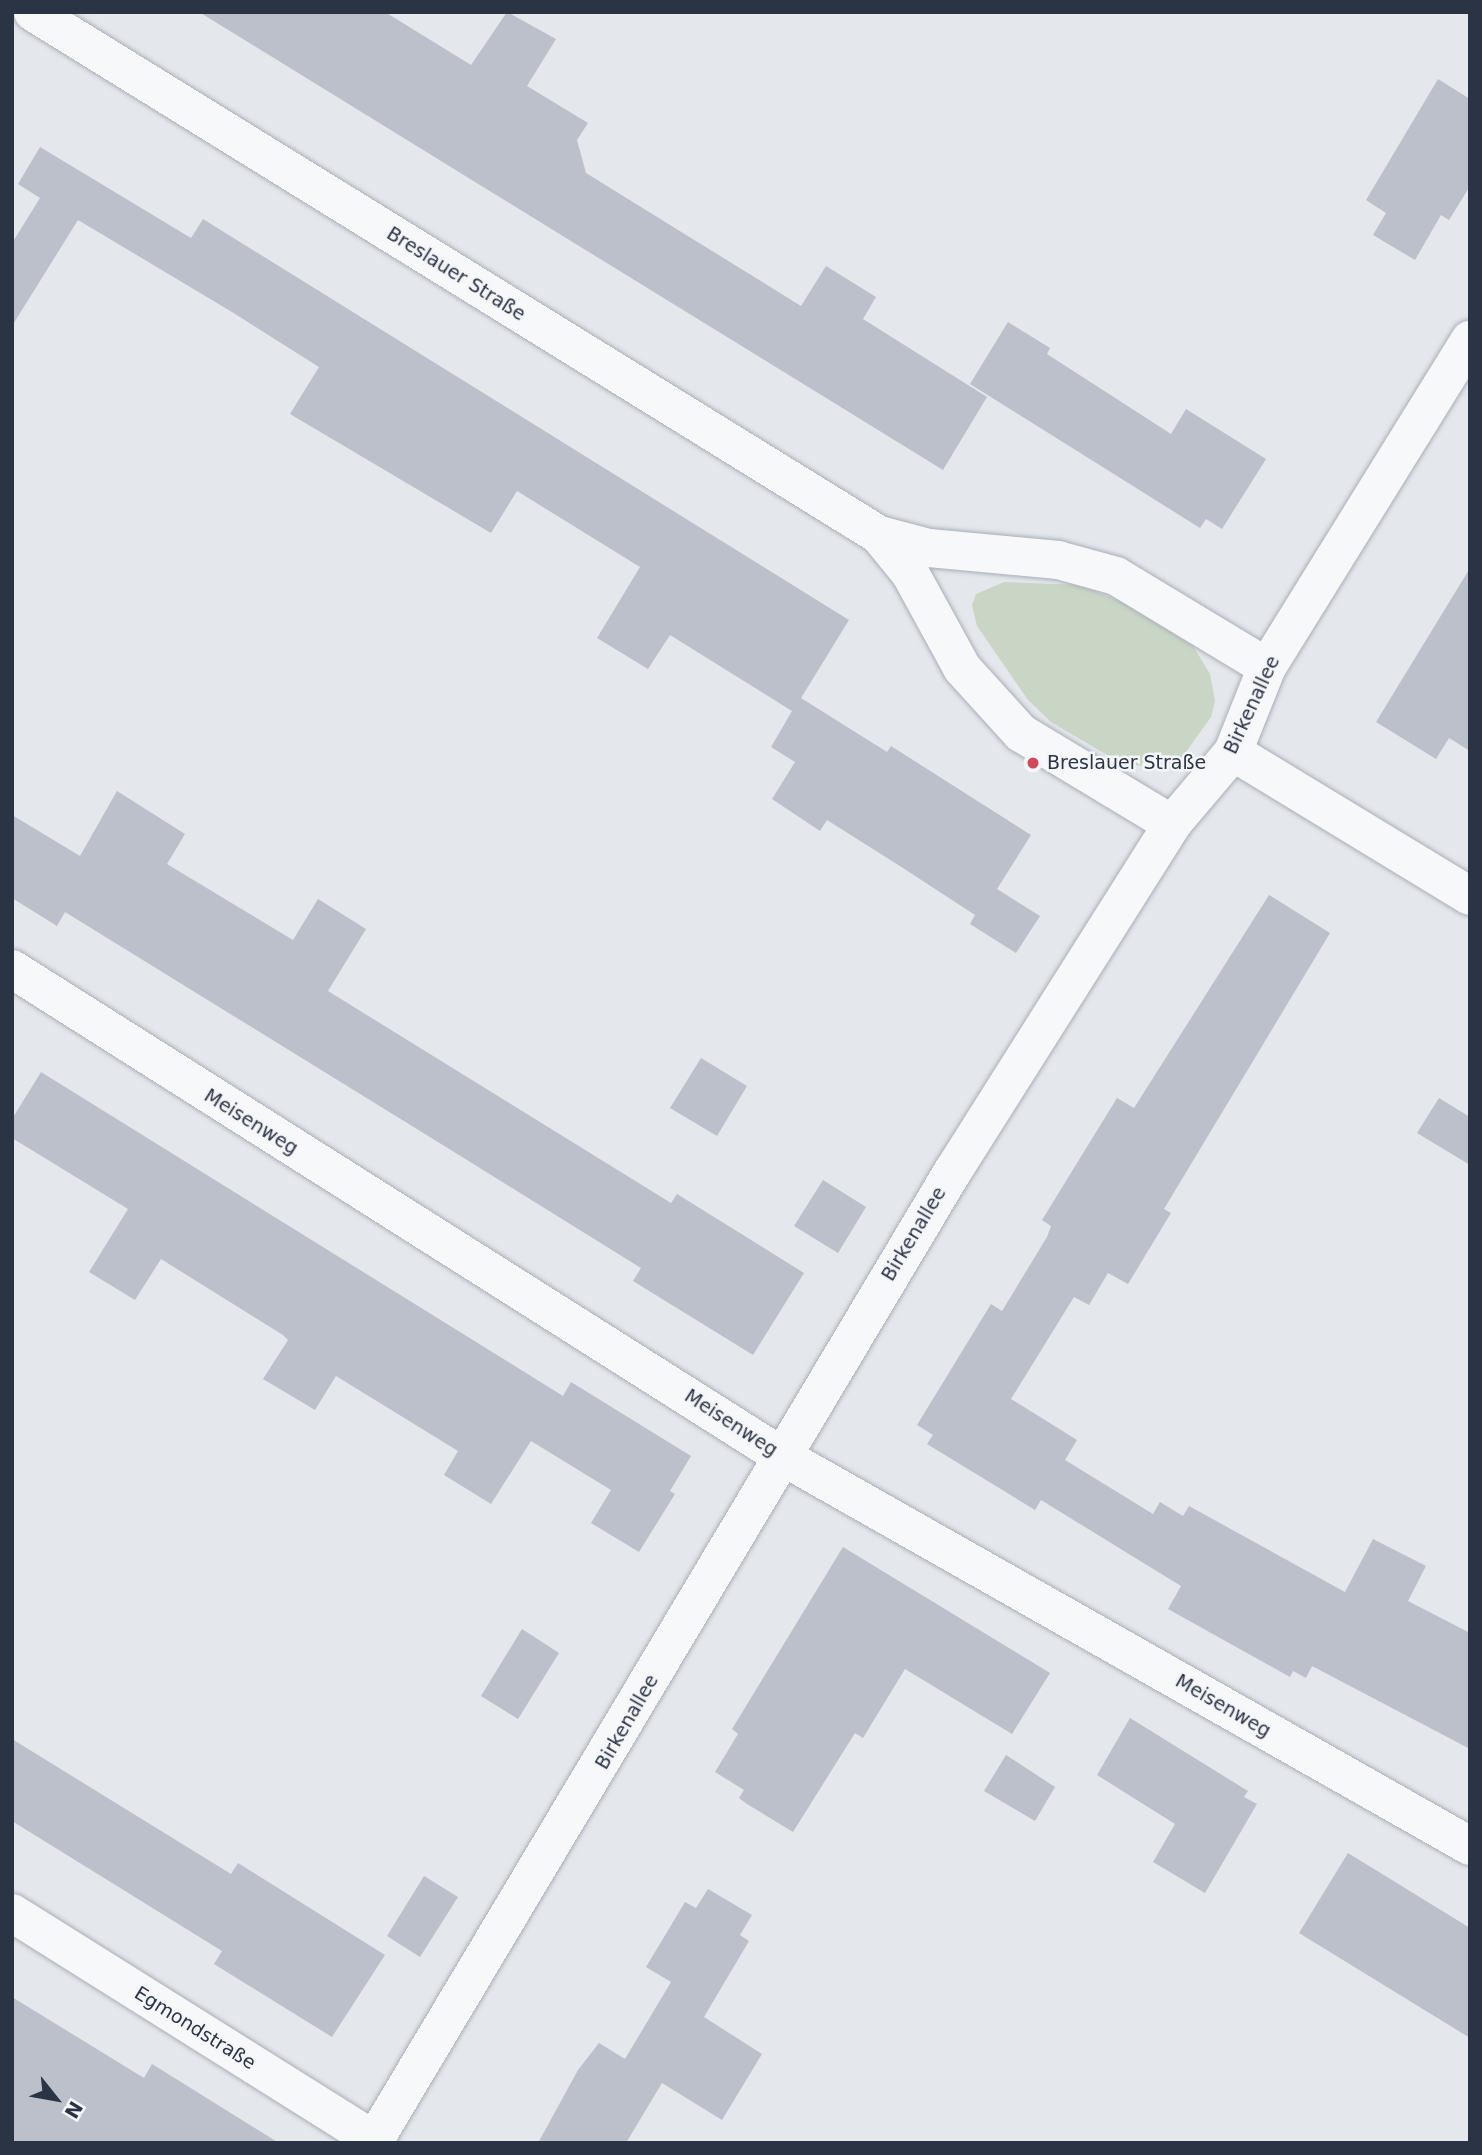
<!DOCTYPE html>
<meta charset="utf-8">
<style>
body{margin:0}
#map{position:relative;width:1482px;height:2155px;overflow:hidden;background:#e4e7ec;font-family:"DejaVu Sans",sans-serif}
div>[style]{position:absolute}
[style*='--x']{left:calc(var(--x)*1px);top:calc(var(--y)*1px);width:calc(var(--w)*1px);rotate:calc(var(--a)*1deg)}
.green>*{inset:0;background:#c9d6c5}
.building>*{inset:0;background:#bbc0ca}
.roads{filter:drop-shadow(0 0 2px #a9aeb7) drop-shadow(0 0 2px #a9aeb7)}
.minor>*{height:38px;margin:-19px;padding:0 19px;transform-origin:19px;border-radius:19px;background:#f7f8fa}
.dots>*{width:19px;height:19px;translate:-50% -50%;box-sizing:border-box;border:4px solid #f4f6f9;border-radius:50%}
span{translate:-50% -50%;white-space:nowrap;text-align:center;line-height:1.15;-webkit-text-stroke:5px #f4f6f9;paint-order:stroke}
.street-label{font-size:19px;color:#2b3445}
.poi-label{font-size:19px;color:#2b3445}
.left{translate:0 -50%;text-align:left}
.frame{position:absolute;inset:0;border:14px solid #2b3445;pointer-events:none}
.north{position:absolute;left:21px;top:2064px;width:70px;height:70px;-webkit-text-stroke:5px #f4f6f9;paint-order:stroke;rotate:121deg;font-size:19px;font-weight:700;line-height:28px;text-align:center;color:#2b3445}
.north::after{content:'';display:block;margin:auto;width:24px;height:32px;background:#2b3445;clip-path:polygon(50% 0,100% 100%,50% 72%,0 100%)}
</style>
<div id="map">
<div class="green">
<i style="clip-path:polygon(1004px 582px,1079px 585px,1120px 601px,1193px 646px,1210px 674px,1215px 701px,1211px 717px,1181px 759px,1163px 766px,1124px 765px,1051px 722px,1028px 700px,977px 626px,972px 605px,976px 594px)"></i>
</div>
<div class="building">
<i style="clip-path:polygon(199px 12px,385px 12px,471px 65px,507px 12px,556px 39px,527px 86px,588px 123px,577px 140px,586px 173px,801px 306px,826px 266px,876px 297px,863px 319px,987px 397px,943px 470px)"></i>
<i style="clip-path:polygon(1438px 79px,1470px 99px,1470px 186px,1449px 220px,1441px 215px,1415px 260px,1373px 235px,1386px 213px,1366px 200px)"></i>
<i style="clip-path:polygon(40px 147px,191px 238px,203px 219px,849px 620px,801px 698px,887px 752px,891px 746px,1031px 835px,997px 889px,1040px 916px,1016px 953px,970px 924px,975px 915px,903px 868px,827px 820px,820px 831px,772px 799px,795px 762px,771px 747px,792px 711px,670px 635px,648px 669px,597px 638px,640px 567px,517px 491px,491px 533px,290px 414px,319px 367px,232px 312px,78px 220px,12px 326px,12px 243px,40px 198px,18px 184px)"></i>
<i style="clip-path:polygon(1008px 322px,1050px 348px,1047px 354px,1171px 434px,1186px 409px,1266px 459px,1222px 529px,1206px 519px,1200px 528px,970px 384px)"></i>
<i style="clip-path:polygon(1470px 568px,1470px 751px,1449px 738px,1436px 759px,1376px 722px)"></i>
<i style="clip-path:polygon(117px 791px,185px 834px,167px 864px,293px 940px,318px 899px,366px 929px,328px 991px,671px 1203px,677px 1194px,804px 1273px,753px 1355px,633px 1281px,641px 1268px,467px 1160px,65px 912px,57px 926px,12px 898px,12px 815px,80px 856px)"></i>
<i style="clip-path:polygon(1269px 895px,1330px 933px,1164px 1209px,1171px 1213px,1128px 1284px,1108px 1273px,1089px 1305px,1074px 1297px,1011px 1399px,1077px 1440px,1065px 1460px,1153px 1514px,1160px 1502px,1183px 1516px,1189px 1506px,1345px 1592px,1373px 1539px,1426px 1566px,1408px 1601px,1470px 1633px,1470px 1749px,1312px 1666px,1306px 1678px,1293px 1671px,1290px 1677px,1168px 1609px,1181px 1586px,1041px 1500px,1035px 1510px,927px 1444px,933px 1435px,917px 1425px,991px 1304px,1002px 1311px,1047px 1237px,1051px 1226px,1042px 1220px,1117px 1098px,1134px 1108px)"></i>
<i style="clip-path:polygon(701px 1058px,747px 1086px,717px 1136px,670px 1108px)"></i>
<i style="clip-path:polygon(41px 1072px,563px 1396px,571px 1382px,691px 1456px,670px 1491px,675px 1494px,639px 1552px,591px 1523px,611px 1490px,531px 1441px,491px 1504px,444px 1475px,458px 1451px,336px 1376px,315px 1410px,263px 1379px,288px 1340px,283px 1335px,161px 1259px,135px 1300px,89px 1272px,128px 1209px,12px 1138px,12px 1119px)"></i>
<i style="clip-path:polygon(1439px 1098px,1470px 1117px,1470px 1165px,1417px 1133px)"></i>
<i style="clip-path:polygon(823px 1180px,866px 1207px,838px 1253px,794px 1226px)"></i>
<i style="clip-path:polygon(843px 1547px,1050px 1673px,1012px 1734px,905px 1669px,863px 1738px,855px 1733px,793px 1832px,747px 1804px,739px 1798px,744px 1790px,715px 1772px,738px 1734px,732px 1729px)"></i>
<i style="clip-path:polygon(522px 1629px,559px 1653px,518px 1719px,481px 1696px)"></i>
<i style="clip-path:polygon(1130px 1718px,1248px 1791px,1244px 1797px,1257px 1804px,1205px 1893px,1153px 1862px,1175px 1824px,1097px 1775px)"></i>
<i style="clip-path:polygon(12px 1739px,231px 1874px,238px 1863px,385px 1955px,332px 2037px,214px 1964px,222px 1951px,12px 1821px)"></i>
<i style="clip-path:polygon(1006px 1755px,1055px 1787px,1035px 1821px,984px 1791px)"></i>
<i style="clip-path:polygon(1348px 1853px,1470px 1928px,1470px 2038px,1299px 1933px)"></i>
<i style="clip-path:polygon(424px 1876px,458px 1897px,420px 1957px,387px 1936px)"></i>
<i style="clip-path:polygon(708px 1889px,752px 1915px,740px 1935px,749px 1941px,704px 2017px,762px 2054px,722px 2120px,662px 2083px,626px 2143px,538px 2143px,578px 2070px,599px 2043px,625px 2059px,671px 1982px,646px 1967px,685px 1902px,696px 1908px)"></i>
<i style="clip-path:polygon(12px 1997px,144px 2078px,152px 2064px,279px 2143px,12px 2143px)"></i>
</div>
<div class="roads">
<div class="minor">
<i style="--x:33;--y:12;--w:995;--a:31.72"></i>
<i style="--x:879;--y:535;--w:49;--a:50.8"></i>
<i style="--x:910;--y:573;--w:108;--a:61.3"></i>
<i style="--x:962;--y:668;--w:88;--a:47.8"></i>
<i style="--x:1021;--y:733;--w:176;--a:31.1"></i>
<i style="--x:879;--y:535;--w:52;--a:14.6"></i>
<i style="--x:929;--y:548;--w:130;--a:5.3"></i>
<i style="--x:1058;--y:560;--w:60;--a:15.4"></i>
<i style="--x:1116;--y:576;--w:176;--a:31.1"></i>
<i style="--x:1233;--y:752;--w:277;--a:31.3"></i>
<i style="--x:12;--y:969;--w:909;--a:32.33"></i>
<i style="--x:780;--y:1455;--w:793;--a:29.54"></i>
<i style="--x:12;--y:1913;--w:432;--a:32.1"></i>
<i style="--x:374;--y:2141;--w:1130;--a:-59.17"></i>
<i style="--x:953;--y:1171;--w:410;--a:-57.7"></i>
<i style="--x:1172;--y:824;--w:94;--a:-49.7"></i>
<i style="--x:1233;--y:752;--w:92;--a:-68.2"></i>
<i style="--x:1267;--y:667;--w:385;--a:-58.2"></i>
</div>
</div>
<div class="dots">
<i style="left:1033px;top:763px;background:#d1495b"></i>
</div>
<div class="street-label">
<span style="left:456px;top:274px;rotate:32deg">Breslauer Straße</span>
<span style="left:1252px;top:705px;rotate:-65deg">Birkenallee</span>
<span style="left:251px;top:1122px;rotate:32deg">Meisenweg</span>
<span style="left:914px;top:1234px;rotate:-59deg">Birkenallee</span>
<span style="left:731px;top:1423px;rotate:33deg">Meisenweg</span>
<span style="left:1223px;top:1706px;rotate:30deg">Meisenweg</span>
<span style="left:627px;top:1722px;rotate:-60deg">Birkenallee</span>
<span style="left:195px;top:2028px;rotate:32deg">Egmondstraße</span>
</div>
<div class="poi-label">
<span class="left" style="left:1047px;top:763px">Breslauer Straße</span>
</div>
<div class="frame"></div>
<div class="north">N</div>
</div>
